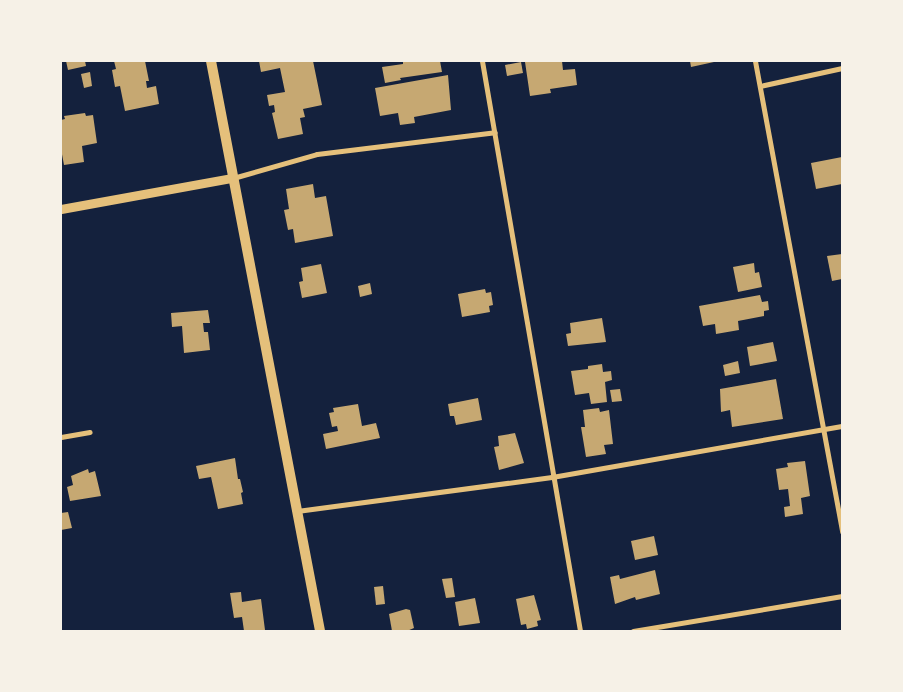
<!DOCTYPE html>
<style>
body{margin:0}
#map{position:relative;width:903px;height:692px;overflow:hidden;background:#14213d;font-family:"Work Sans",sans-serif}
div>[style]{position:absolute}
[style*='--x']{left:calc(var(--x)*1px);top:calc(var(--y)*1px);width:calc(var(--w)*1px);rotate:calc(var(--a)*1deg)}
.building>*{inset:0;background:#c6a872}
.minor>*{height:5px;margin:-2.5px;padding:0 2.5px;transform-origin:2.5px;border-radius:2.5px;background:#e5c07b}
.tertiary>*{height:9px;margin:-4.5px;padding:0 4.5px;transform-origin:4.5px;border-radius:4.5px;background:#e5c07b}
.secondary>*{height:10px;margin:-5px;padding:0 5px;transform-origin:5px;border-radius:5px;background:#e5c07b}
span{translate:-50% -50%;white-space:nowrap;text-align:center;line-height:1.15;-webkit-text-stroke:4px #f6f1e7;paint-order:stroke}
.frame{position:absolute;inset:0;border:62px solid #f6f1e7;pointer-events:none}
</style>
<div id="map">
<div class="building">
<i style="clip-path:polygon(66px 61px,85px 61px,86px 66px,68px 70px)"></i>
<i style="clip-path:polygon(114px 61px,145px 61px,149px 81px,146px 81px,147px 88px,156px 86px,159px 104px,125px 111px,120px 86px,115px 87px,112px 70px,116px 69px)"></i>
<i style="clip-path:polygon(259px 61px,313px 61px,322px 105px,303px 109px,305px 117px,300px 118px,303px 134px,278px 139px,272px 113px,275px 112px,274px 105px,269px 106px,267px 95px,285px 92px,280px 68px,261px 72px)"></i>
<i style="clip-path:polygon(403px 61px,440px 61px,442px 72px,400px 78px,401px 80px,385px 83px,382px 67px,403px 64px)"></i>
<i style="clip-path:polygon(532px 61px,562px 61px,563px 70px,575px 69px,577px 85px,550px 89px,551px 93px,530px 96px,525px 62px)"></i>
<i style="clip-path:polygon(690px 61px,714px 61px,714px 62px,691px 67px)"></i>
<i style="clip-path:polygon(521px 62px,523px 73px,507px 76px,505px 65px)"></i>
<i style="clip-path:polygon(90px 72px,92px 86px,84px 88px,81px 74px)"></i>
<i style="clip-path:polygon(448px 75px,451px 110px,414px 117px,415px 123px,400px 125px,398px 113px,380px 116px,375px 88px)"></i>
<i style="clip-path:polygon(85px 113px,86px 116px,93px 115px,97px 143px,82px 146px,84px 162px,64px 165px,61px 149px,61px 120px,65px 119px,64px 116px)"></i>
<i style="clip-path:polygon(842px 157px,842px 184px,816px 189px,811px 163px)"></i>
<i style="clip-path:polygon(313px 184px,315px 198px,326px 196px,333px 236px,295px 243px,293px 229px,288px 230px,284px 210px,289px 209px,286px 189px)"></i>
<i style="clip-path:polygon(842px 254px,842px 279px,832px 281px,827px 256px)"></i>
<i style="clip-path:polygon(754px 263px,755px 273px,759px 272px,762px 287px,738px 292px,733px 267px)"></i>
<i style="clip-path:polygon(321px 264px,327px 293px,302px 298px,299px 282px,303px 281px,301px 268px)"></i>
<i style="clip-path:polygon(370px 283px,372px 294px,360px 297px,358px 286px)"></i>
<i style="clip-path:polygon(485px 289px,486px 293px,491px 292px,493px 305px,489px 306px,490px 312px,462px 317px,458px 294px)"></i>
<i style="clip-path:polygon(760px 295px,762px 302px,768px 301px,769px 310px,764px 311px,764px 316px,738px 321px,739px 330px,716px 334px,715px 324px,703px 326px,699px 306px)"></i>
<i style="clip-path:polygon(208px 310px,210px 323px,203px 323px,204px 332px,208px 332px,210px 350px,184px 353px,182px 326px,172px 327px,171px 313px)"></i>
<i style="clip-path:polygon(602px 318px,606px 342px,568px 346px,566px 334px,571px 333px,570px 323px)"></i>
<i style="clip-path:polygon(773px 342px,777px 361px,750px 366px,747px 347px)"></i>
<i style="clip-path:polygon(738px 361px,740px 373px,725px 376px,723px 365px)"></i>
<i style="clip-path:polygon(602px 364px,603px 372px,611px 371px,612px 380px,605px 382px,607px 402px,591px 404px,589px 393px,575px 395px,571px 371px,588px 369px,588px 366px)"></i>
<i style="clip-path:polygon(776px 379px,783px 419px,732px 427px,730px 410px,721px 412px,720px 389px)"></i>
<i style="clip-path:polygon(620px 389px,622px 401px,612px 402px,610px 390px)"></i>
<i style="clip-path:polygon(478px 398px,482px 420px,456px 425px,454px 416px,450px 416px,448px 404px)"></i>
<i style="clip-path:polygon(358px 404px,362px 426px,376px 423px,380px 438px,326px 449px,323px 434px,338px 431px,337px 426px,332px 427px,329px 413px,334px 412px,333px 408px)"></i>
<i style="clip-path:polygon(599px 408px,600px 412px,609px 410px,613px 444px,604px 445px,606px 454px,586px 457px,581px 427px,585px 427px,583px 410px)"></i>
<i style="clip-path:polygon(515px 433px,524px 463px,499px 470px,494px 447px,499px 446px,498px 436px)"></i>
<i style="clip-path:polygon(235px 458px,238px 479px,240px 479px,243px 492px,241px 493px,243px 504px,218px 509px,211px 477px,199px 479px,196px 466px)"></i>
<i style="clip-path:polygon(805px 461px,810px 496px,801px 498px,803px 514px,785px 517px,784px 507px,790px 506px,788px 489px,779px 490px,776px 469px,788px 467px,787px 463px)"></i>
<i style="clip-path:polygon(88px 469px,89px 473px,95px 471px,101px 496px,70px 501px,67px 487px,73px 485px,71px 476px)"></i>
<i style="clip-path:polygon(68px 512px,72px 528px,61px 530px,61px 513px)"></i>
<i style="clip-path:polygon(654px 536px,658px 555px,635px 560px,631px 541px)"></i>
<i style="clip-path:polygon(655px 570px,660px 594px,636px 600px,635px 597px,615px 604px,610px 577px,619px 575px,620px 579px)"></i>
<i style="clip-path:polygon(452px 578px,455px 597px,446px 598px,442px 579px)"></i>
<i style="clip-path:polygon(383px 586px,385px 604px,376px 605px,374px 587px)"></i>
<i style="clip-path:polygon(241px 592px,242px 602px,261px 599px,265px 630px,244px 631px,242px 617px,234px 618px,230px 593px)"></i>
<i style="clip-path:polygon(534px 595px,541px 620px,537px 621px,538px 626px,527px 629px,526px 624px,521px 625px,516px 599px)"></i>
<i style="clip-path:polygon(475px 598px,480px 623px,459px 626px,455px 602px)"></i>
<i style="clip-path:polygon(406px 609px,410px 610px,414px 628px,407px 631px,392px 631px,389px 614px)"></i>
</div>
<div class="minor">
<i style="--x:482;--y:61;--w:578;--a:80.24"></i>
<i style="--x:755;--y:61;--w:479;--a:79.5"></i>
<i style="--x:760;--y:86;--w:84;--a:-12.4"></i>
<i style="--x:233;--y:178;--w:87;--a:-15.9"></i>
<i style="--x:317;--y:154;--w:179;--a:-7"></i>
<i style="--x:61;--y:437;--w:29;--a:-10"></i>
<i style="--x:297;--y:511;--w:257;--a:-7.6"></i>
<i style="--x:552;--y:477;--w:294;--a:-10"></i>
<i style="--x:633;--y:631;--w:212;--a:-9.5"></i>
</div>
<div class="tertiary">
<i style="--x:61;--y:209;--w:174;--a:-10.3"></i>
</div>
<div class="secondary">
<i style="--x:211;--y:61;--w:580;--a:79.17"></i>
</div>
<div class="frame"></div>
</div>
